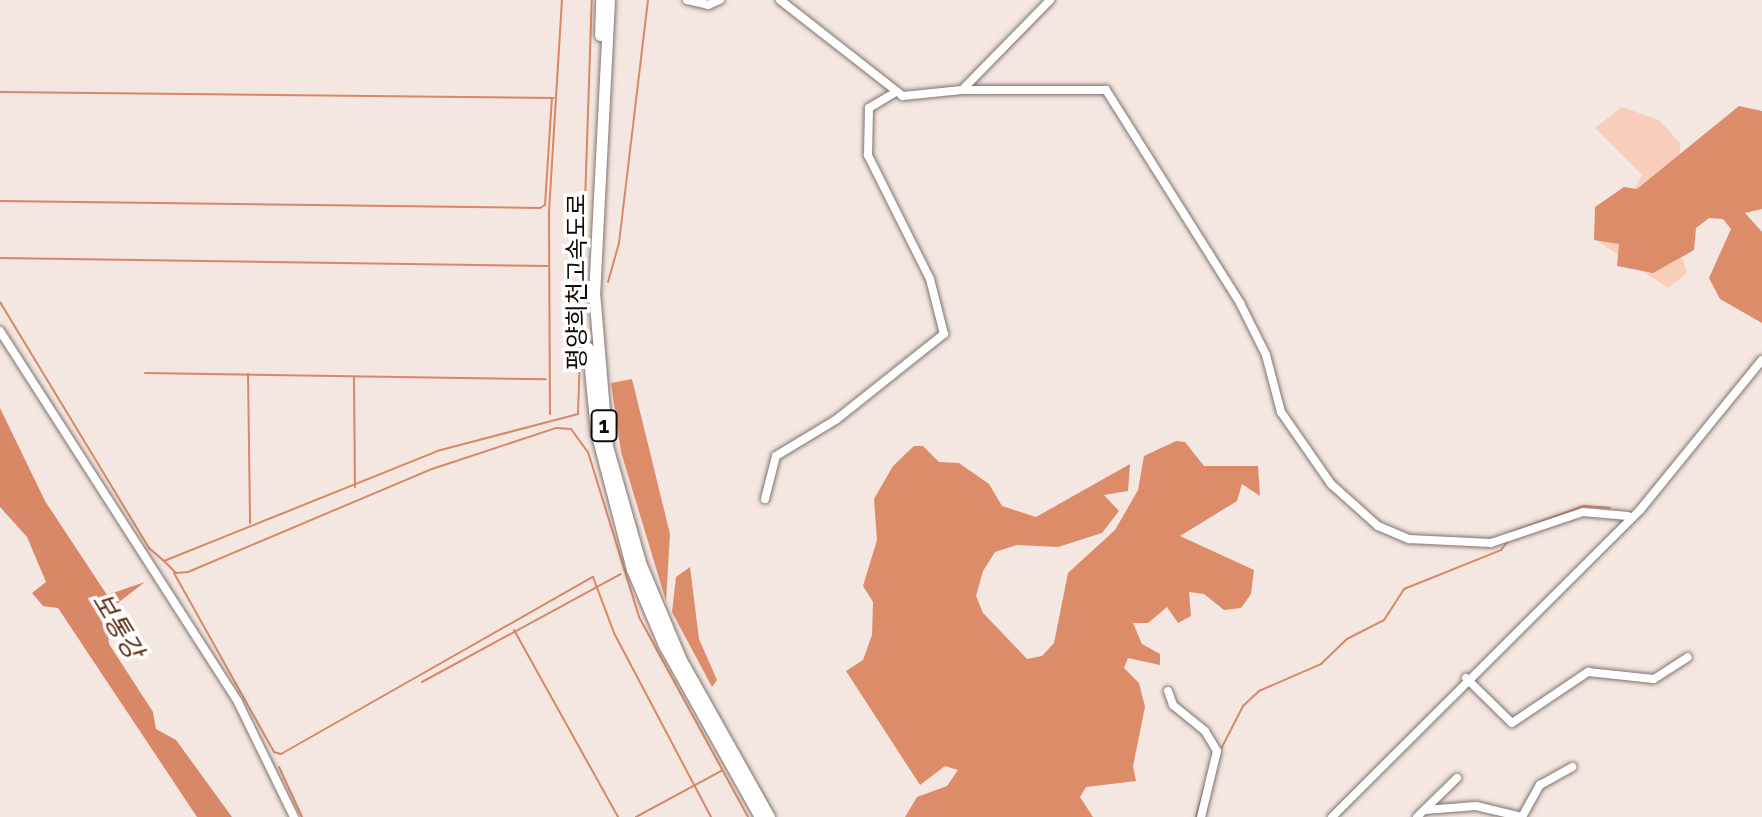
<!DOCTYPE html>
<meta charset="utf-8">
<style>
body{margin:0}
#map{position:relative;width:1762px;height:817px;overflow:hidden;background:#f4e6e0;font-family:Raleway,"Noto Sans KR",sans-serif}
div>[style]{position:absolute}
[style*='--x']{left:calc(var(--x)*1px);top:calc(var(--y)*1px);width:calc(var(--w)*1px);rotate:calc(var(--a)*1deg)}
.green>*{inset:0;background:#f8cdbc}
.forest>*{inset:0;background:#dc8c69}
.water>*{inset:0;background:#d88866}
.stream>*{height:2px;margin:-1px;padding:0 1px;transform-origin:1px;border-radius:1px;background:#d88866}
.roads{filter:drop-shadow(0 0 2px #80736e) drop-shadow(0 0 2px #80736e)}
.minor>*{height:8px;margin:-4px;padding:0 4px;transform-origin:4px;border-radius:4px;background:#fff}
.highway>*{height:11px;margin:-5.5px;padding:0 5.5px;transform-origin:5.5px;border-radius:5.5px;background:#fff}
span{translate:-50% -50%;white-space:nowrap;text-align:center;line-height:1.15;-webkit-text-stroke:7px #fff;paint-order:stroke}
.shield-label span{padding:2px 6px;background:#fff;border:2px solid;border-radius:6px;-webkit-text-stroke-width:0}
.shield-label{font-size:22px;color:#0f0b09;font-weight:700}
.street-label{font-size:24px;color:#0f0b09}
.water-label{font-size:26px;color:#612d15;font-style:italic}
</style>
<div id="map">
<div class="green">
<i style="clip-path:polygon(1622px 107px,1659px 120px,1680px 143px,1676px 234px,1687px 273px,1668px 288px,1593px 238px,1597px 219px,1634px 190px,1642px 175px,1595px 128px)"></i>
</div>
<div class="forest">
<i style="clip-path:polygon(1739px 106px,1762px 111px,1762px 209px,1745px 213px,1762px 232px,1762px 323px,1720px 299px,1709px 278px,1731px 229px,1723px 219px,1709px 218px,1696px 228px,1694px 250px,1653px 273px,1617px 266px,1619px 244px,1594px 240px,1595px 207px,1624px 187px,1637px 189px)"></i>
<i style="clip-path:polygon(632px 379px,670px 534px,666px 601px,621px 452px,611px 383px)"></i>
<i style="clip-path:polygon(1176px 441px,1185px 442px,1204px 466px,1258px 466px,1260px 496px,1242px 484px,1237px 501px,1180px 536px,1254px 570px,1251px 594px,1241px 608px,1224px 610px,1204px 594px,1189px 592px,1191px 616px,1178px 623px,1167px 607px,1148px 623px,1133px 623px,1142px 644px,1160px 654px,1160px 665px,1128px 658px,1124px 668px,1139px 683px,1145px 707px,1133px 766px,1136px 781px,1086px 787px,1080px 797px,1093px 817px,905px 817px,917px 797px,947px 786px,958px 770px,945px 766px,920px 785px,846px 671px,863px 660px,872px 635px,873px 602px,863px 586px,877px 540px,874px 499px,893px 466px,914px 446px,923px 446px,939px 462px,959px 463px,989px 484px,1002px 506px,1036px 517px,1130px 464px,1128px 491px,1104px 495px,1119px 511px,1102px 533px,1058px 547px,1017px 545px,995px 552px,983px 571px,976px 596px,983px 613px,1027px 659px,1042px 656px,1054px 643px,1068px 573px,1115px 530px,1138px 490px,1144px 456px)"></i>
<i style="clip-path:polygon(690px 567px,699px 639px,717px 680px,712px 687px,672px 612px,676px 577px)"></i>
</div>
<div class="water">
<i style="clip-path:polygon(0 408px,45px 501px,107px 595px,145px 582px,106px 612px,109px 644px,153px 712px,156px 729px,176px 740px,232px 817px,197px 817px,58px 608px,43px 606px,32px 593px,46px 582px,27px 537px,0 507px)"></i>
</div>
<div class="stream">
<i style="--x:0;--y:92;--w:554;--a:0.62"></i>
<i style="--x:0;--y:201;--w:540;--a:0.74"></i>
<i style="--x:540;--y:208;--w:6;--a:-31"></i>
<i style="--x:545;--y:205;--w:107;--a:-86.3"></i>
<i style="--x:0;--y:258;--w:548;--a:0.84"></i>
<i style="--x:608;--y:282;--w:41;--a:-74.2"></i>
<i style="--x:619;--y:243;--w:245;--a:-83.2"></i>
<i style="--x:0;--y:302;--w:288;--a:58.8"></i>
<i style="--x:149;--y:548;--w:20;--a:41"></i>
<i style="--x:164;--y:561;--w:294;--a:-21.9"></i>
<i style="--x:437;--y:451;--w:146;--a:-14.7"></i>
<i style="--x:578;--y:414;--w:414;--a:-88.1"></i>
<i style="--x:145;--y:373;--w:401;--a:0.9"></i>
<i style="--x:248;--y:374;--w:149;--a:89.2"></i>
<i style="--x:354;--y:377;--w:110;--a:89.5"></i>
<i style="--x:550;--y:414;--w:202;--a:-90.3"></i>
<i style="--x:549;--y:212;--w:212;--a:-86.5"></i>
<i style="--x:1512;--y:532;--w:77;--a:-19.9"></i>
<i style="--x:1584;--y:506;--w:26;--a:4"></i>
<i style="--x:165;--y:562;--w:16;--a:45"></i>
<i style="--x:176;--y:573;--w:12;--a:-5"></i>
<i style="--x:188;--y:572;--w:265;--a:-22.9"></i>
<i style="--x:432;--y:469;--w:131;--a:-18.3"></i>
<i style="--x:556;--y:428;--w:15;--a:4"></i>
<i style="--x:571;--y:429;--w:29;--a:54"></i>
<i style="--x:588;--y:452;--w:173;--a:72.8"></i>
<i style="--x:639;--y:617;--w:228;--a:61.4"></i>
<i style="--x:174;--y:573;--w:205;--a:60.8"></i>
<i style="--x:274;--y:752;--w:7;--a:16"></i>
<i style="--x:281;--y:754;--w:359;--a:-29.6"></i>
<i style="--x:593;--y:577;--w:60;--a:69.4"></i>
<i style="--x:614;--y:633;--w:208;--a:62.2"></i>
<i style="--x:514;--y:630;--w:214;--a:60.9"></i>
<i style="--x:422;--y:682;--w:226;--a:-28.5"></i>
<i style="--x:1220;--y:751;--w:51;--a:-62.9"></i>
<i style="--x:1243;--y:706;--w:22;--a:-43"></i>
<i style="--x:1259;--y:691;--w:68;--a:-23.5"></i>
<i style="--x:1321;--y:664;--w:36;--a:-44"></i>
<i style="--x:1347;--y:639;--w:42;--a:-27.2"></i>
<i style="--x:1384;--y:620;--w:37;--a:-57"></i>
<i style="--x:1404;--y:589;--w:105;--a:-21.9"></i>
<i style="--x:1501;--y:550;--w:11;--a:-52"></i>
<i style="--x:279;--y:767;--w:55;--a:65.3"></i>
<i style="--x:636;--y:817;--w:97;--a:-28.4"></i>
<i style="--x:1196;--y:817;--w:32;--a:-74"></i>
</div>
<div class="roads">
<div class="minor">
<i style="--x:687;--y:0;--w:22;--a:13"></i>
<i style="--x:708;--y:5;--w:13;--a:-23"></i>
<i style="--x:780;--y:0;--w:156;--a:38"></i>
<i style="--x:903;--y:96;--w:59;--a:-5.8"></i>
<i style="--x:962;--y:90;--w:126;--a:-45.6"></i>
<i style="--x:962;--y:90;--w:144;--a:0"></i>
<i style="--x:1106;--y:90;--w:252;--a:57.8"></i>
<i style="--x:1240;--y:303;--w:58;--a:63.4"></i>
<i style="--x:1266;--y:355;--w:59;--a:75.3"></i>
<i style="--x:1281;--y:412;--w:88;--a:55.2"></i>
<i style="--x:1331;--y:484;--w:63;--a:41.8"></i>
<i style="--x:1378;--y:526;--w:34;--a:23"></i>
<i style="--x:1409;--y:539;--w:82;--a:2.8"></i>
<i style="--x:1491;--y:543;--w:97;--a:-18.6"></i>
<i style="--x:1583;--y:512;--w:45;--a:5.1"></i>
<i style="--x:0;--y:331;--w:441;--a:57.3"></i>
<i style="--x:238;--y:702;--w:128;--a:64"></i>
<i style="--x:765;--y:499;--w:44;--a:-75.7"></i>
<i style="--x:776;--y:456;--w:71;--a:-31.2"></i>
<i style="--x:837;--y:419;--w:137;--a:-38.5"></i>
<i style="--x:944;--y:334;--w:57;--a:-104.3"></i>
<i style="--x:930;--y:279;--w:139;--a:-116.6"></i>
<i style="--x:868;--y:155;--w:47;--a:-88.8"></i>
<i style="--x:869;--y:108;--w:29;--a:-31"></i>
<i style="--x:1466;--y:678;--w:64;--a:44.4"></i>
<i style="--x:1512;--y:723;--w:92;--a:-33.9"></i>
<i style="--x:1588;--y:672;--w:66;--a:6.1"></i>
<i style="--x:1654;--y:679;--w:40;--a:-32.9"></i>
<i style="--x:1168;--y:691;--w:15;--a:70"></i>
<i style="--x:1173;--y:705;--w:41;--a:39.1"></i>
<i style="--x:1205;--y:731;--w:23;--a:59"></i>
<i style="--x:1217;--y:751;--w:68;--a:103.6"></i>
<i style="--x:1425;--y:810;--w:51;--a:-4.5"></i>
<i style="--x:1476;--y:806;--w:47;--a:13.4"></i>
<i style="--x:1522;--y:817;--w:37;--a:-61"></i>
<i style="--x:1540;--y:785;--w:37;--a:-29"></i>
<i style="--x:1332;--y:817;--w:435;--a:-44.9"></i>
<i style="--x:1640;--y:510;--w:193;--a:-50.9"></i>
<i style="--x:1417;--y:817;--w:56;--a:-44.3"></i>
</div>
<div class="highway">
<i style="--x:609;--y:0;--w:292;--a:92.9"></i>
<i style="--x:594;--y:292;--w:155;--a:85.2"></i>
<i style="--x:607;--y:446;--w:124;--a:74.1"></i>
<i style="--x:641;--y:565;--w:103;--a:67.2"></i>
<i style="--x:681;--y:660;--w:180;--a:60.7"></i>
<i style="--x:600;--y:35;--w:35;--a:-88"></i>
<i style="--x:588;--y:348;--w:83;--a:84.5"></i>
<i style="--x:596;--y:431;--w:143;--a:75.4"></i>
<i style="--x:632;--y:569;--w:82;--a:67.2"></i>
<i style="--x:664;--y:645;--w:197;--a:60.8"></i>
</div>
</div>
<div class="shield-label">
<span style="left:604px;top:426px">1</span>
</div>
<div class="street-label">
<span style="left:577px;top:282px;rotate:-90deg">평양희천고속도로</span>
</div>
<div class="water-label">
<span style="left:117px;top:626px;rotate:59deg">보통강</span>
</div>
</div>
